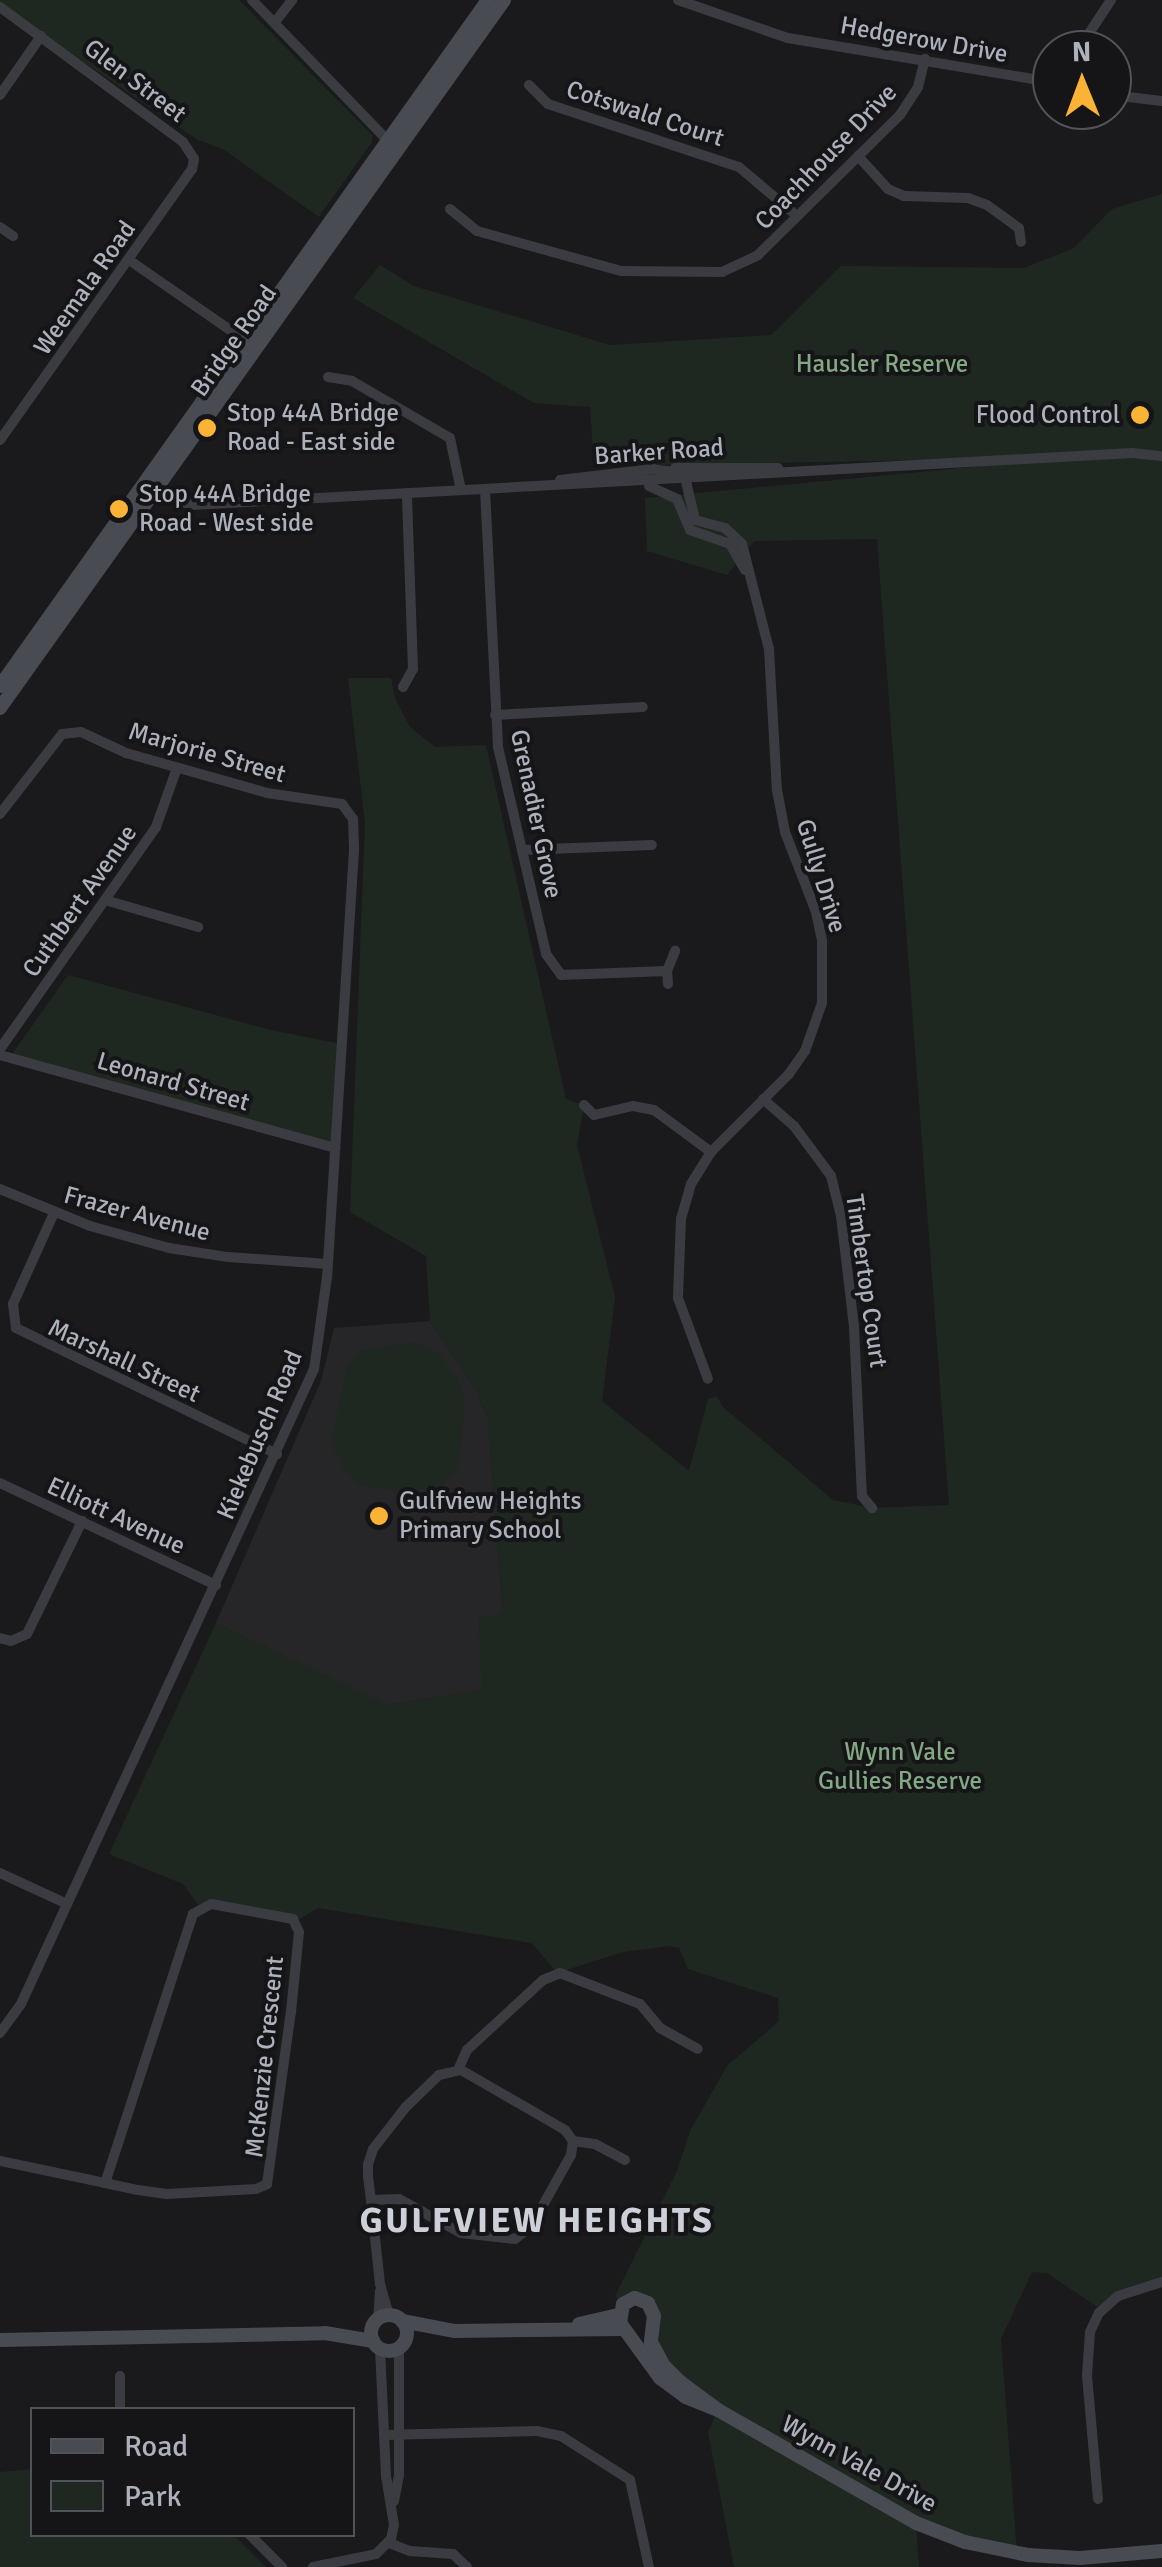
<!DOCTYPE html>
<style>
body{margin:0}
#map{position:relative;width:1162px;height:2567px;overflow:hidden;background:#1a1a1c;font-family:Signika,sans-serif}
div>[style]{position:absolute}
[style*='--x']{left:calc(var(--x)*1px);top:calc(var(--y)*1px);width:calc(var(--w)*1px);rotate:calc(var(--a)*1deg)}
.built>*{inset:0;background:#262629}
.green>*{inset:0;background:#1f2820}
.street>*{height:10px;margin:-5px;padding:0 5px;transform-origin:5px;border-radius:5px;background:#3b3c42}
.secondary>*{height:14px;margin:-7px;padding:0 7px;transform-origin:7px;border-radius:7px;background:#484b52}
.secondary>.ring{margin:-7px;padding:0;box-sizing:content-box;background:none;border:14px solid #484b52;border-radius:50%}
.dots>*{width:28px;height:28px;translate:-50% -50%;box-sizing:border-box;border:5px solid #151517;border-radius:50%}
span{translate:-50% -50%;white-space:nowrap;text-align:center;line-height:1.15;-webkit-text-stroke:8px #151517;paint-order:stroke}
.street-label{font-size:25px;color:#acb1bc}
.park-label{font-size:25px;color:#82a884}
.poi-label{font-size:25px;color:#acb1bc}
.left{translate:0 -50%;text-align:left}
.right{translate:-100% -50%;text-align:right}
.district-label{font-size:35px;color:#cdd0d8;font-weight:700;letter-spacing:2.5px}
.legend{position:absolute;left:30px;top:2407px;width:325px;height:130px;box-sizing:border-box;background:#151517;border:2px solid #515359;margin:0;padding:12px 18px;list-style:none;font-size:30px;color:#acb1bc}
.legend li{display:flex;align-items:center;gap:20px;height:50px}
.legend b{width:50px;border:2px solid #515359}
.north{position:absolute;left:1032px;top:30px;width:100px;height:100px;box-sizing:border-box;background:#151517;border:2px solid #515359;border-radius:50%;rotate:359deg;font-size:28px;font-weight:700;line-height:40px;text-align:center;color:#acb1bc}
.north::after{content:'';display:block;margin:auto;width:35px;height:45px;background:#fab334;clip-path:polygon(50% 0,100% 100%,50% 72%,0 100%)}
</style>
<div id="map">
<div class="built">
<i style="clip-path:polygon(430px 1321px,476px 1390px,488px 1419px,503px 1613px,479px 1619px,483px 1690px,386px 1705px,216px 1623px,321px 1381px,334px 1328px)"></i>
</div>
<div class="green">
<i style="clip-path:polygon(0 0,239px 0,372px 135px,372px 142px,319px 217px,223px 149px,198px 140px,0 5px)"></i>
<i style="clip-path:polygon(1162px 194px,1162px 2282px,1102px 2310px,1047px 2273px,1032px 2272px,1001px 2339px,1017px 2554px,916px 2525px,919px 2567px,734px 2567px,708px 2432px,718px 2410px,664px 2366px,648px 2303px,623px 2304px,615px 2296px,677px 2171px,691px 2129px,727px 2066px,779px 2021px,778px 1998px,688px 1969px,679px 1948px,670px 1946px,623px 1952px,557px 1973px,532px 1943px,318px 1908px,295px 1922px,200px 1907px,183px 1884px,109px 1854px,216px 1623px,387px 1705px,482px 1690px,479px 1618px,503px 1613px,488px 1419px,476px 1390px,430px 1321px,426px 1256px,350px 1212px,365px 823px,348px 678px,391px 678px,395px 698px,410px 727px,435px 747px,486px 745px,566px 1099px,584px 1105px,577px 1145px,615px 1297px,602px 1401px,689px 1471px,708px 1399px,717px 1396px,722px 1406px,833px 1500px,872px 1508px,949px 1505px,877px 539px,754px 541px,727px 575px,647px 551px,645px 498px,1080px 457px,594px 466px,590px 407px,534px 403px,353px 298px,380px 265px,414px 286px,610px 345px,771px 335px,841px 266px,1024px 268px,1074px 248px,1112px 209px)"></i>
<i style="clip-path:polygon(68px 975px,271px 1030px,341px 1044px,335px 1148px,10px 1057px)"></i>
<i style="clip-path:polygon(415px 1342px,439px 1354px,457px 1377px,465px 1399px,459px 1467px,440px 1488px,397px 1491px,361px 1485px,343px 1469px,331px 1443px,346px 1369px,362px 1350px)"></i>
<i style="clip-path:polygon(32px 2469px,32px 2534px,234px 2535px,266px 2567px,0 2567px,0 2472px)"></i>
</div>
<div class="street">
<i style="--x:252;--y:0;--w:196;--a:46"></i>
<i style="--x:678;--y:0;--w:116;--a:19.1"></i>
<i style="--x:788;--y:38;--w:267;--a:9.5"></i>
<i style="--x:0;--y:7;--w:227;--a:36.4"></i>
<i style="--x:183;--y:142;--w:20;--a:57"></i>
<i style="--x:194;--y:159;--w:10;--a:101"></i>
<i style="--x:192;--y:169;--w:332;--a:125.3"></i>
<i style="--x:275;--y:22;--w:28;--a:-52"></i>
<i style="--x:1078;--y:50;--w:60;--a:-56.6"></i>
<i style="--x:529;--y:85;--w:27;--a:45"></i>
<i style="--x:548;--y:104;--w:201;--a:18.3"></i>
<i style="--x:739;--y:167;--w:76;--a:40.2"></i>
<i style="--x:0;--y:95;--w:72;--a:-55.2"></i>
<i style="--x:1112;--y:95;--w:50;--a:6.8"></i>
<i style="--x:858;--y:156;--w:45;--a:47.7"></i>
<i style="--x:888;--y:189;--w:17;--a:24"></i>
<i style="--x:904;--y:196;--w:64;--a:1.8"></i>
<i style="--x:968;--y:198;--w:20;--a:20"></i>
<i style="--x:987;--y:205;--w:39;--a:36"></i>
<i style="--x:1019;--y:228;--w:14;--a:82"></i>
<i style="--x:450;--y:209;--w:35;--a:39"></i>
<i style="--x:477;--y:231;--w:149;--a:15.5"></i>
<i style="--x:621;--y:271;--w:101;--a:0.6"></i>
<i style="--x:722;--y:272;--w:40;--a:-25"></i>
<i style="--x:758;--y:255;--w:199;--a:-44.6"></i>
<i style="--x:900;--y:115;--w:33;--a:-57"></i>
<i style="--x:918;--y:87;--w:29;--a:-76"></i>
<i style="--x:0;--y:227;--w:16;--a:35"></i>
<i style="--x:129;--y:260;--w:142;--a:34.7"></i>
<i style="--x:328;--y:377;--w:24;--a:9"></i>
<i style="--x:352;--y:381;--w:113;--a:30.2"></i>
<i style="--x:450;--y:438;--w:53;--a:78.1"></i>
<i style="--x:675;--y:468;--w:103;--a:0"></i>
<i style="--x:650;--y:469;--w:34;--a:7"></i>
<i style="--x:684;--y:473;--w:48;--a:76.8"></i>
<i style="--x:695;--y:520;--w:31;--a:15"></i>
<i style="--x:725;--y:528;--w:23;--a:43"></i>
<i style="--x:742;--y:544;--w:108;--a:75.6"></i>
<i style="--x:769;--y:649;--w:141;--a:86.8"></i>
<i style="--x:777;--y:790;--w:43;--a:79.2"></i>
<i style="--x:785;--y:832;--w:86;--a:68.8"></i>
<i style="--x:816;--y:912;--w:30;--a:78"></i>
<i style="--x:822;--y:941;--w:62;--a:90"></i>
<i style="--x:822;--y:1003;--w:51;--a:109.5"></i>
<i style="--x:805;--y:1051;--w:28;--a:125"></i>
<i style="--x:789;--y:1074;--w:110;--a:135"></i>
<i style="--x:711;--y:1152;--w:38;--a:122"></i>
<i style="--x:691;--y:1184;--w:36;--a:106"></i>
<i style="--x:681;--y:1219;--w:79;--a:92.2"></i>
<i style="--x:678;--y:1298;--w:86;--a:69.7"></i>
<i style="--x:560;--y:480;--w:94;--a:-6.7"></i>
<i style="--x:649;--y:486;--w:31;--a:25"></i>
<i style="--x:677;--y:499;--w:34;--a:67"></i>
<i style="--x:690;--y:530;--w:42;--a:19.3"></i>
<i style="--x:730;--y:544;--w:30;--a:60"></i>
<i style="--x:485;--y:489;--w:258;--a:87.1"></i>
<i style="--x:498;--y:747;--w:212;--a:76.9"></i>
<i style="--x:546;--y:954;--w:26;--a:54"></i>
<i style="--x:561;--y:975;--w:106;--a:-2.2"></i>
<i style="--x:155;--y:491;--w:39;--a:21"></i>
<i style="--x:191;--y:505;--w:942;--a:-3.16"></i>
<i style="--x:1132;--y:453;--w:30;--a:6"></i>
<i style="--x:403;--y:687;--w:21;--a:-61"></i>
<i style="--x:413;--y:669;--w:176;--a:-92"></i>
<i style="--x:495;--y:715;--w:148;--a:-3.1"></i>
<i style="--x:0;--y:814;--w:101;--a:-52.2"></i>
<i style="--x:62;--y:734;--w:19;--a:-6"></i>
<i style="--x:81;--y:732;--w:50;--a:25"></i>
<i style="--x:126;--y:753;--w:147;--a:15.8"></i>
<i style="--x:267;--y:793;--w:76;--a:8.3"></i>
<i style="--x:342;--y:804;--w:19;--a:54"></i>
<i style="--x:353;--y:819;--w:31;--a:88"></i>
<i style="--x:354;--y:850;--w:428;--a:93.6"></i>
<i style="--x:327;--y:1277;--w:93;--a:98"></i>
<i style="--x:314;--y:1369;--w:699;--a:114.77"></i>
<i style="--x:21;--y:2004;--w:36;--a:126"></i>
<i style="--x:522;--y:850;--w:130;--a:-2.2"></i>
<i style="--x:105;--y:900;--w:97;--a:16.2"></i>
<i style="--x:668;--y:984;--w:13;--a:-94"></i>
<i style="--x:667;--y:971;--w:22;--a:-68"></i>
<i style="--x:0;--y:1049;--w:271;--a:-54.9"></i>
<i style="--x:156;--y:827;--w:63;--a:-70.4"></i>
<i style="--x:0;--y:1055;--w:348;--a:15.5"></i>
<i style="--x:763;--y:1099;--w:41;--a:41.1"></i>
<i style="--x:794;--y:1126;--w:62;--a:53.5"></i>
<i style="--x:831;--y:1176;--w:41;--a:76"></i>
<i style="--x:841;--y:1216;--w:112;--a:83.3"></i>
<i style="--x:854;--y:1327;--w:169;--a:87.3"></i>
<i style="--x:862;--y:1496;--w:16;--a:50"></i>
<i style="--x:584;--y:1105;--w:14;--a:45"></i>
<i style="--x:594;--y:1115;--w:40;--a:-13"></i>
<i style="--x:633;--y:1106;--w:21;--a:11"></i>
<i style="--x:654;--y:1110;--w:71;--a:36.4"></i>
<i style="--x:0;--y:1189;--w:97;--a:22.3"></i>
<i style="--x:90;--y:1226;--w:82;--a:15.6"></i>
<i style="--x:169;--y:1248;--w:60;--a:8.7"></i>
<i style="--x:228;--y:1257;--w:100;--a:4"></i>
<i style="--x:54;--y:1213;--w:100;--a:114.3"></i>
<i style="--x:13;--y:1304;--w:24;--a:83"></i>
<i style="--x:16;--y:1328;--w:290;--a:25.8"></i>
<i style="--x:0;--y:1483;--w:239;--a:25.3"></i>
<i style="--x:0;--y:1638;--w:11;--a:15"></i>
<i style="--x:11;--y:1641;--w:17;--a:-24"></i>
<i style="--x:27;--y:1634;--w:126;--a:-64"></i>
<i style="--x:0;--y:1873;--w:74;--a:24.8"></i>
<i style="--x:458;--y:2070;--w:22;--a:-66"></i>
<i style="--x:467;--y:2050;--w:103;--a:-42.6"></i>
<i style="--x:543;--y:1980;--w:18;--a:-22"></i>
<i style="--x:560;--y:1973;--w:86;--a:21.2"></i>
<i style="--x:640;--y:2004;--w:31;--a:50"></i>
<i style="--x:660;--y:2028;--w:43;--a:28.9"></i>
<i style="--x:573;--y:2141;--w:22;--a:8"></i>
<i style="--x:595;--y:2144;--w:34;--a:28"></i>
<i style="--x:0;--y:2161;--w:107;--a:11.8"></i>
<i style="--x:105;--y:2183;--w:34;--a:12"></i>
<i style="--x:138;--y:2190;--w:29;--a:8"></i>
<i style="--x:167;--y:2194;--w:89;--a:-3.2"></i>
<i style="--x:256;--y:2189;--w:12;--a:-24"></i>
<i style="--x:267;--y:2184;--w:174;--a:-82.1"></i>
<i style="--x:291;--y:2012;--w:80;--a:-84.3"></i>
<i style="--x:299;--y:1932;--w:14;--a:-115"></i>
<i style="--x:293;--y:1919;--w:83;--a:-169.6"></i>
<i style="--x:211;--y:1904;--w:21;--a:151"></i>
<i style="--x:193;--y:1914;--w:283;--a:108.1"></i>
<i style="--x:371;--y:2200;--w:28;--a:-2"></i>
<i style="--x:399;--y:2199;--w:71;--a:28.7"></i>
<i style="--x:461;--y:2233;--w:54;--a:6.3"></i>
<i style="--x:515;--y:2239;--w:22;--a:-39"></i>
<i style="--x:532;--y:2225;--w:80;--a:-60.9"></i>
<i style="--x:571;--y:2155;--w:14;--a:-82"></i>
<i style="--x:573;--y:2141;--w:14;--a:-126"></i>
<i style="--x:565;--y:2130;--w:120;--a:-150"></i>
<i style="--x:461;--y:2070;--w:23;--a:167"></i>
<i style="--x:439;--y:2075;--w:47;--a:135.9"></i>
<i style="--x:405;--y:2108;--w:52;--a:128"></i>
<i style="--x:373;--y:2149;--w:16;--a:108"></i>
<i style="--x:368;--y:2164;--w:12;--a:90"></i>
<i style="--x:368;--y:2176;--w:24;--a:83"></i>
<i style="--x:371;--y:2200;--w:84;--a:83.9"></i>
<i style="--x:380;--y:2284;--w:33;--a:74"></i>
<i style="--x:378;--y:2320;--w:29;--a:-86"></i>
<i style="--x:120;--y:2376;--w:34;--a:90"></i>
<i style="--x:385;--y:2435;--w:152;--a:-1.5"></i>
<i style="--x:537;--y:2431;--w:25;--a:12"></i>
<i style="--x:561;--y:2436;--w:82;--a:32.5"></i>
<i style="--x:630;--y:2480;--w:89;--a:77.7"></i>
<i style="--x:1098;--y:2499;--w:124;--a:-95.1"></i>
<i style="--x:1087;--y:2375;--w:43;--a:-86"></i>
<i style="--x:1090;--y:2332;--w:21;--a:-65"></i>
<i style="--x:1099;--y:2313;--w:25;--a:-42"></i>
<i style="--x:1118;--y:2296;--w:46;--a:-17.7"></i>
<i style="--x:394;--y:2501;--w:26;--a:-79"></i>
<i style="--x:399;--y:2475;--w:127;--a:-90"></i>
<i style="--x:249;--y:2534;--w:47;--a:45"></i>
<i style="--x:389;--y:2543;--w:22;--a:21"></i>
<i style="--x:410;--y:2551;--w:43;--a:4"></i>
<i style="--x:453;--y:2554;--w:19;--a:43"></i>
<i style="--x:313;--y:2567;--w:64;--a:-11.7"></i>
<i style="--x:376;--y:2554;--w:21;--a:-45"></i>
<i style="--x:391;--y:2539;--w:14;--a:-78"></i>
<i style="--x:394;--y:2525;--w:50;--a:-99.3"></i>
<i style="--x:386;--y:2476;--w:128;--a:-92.7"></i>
</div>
<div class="secondary">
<i style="--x:0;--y:686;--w:842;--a:-54.57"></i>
<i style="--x:0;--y:708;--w:869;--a:-54.55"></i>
<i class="ring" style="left:371px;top:2315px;width:22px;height:22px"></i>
<i style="--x:402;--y:2321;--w:54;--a:10.7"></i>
<i style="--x:455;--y:2331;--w:168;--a:-0.7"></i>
<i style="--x:579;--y:2324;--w:40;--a:-13"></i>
<i style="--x:0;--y:2340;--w:325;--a:-1.2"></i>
<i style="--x:325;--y:2333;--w:49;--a:9.5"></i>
<i style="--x:718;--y:2410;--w:35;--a:-158"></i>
<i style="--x:686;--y:2397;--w:32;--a:-144"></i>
<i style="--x:660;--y:2378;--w:68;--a:-126"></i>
<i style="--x:620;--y:2323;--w:19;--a:-81"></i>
<i style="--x:623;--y:2304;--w:13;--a:-27"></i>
<i style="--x:635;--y:2298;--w:14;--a:21"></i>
<i style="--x:648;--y:2303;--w:14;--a:65"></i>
<i style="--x:654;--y:2316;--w:26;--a:97"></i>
<i style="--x:651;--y:2342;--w:27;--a:62"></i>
<i style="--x:664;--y:2366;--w:23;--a:45"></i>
<i style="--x:680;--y:2382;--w:47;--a:36.4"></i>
<i style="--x:718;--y:2410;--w:228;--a:29.7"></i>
<i style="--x:916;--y:2523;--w:53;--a:21.2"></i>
<i style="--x:965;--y:2542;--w:64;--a:11.7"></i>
<i style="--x:1028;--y:2555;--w:52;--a:3.3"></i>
<i style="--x:1080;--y:2558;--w:82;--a:-4.9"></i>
</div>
<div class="dots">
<i style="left:1140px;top:415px;background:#fab334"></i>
<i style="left:207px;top:428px;background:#fab334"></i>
<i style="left:119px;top:509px;background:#fab334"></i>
<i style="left:379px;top:1516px;background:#fab334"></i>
</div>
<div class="street-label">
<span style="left:924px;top:40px;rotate:10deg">Hedgerow Drive</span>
<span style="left:135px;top:81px;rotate:37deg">Glen Street</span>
<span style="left:645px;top:114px;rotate:18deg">Cotswald Court</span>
<span style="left:826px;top:157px;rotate:-46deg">Coachhouse Drive</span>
<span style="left:85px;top:288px;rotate:-55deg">Weemala Road</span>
<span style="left:234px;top:341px;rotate:-55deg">Bridge Road</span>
<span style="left:659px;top:452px;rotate:-4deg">Barker Road</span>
<span style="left:207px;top:753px;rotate:16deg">Marjorie Street</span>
<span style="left:536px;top:814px;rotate:78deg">Grenadier Grove</span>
<span style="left:821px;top:876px;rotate:73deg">Gully Drive</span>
<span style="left:80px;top:901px;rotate:-55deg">Cuthbert Avenue</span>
<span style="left:173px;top:1082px;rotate:16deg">Leonard Street</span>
<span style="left:137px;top:1214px;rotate:15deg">Frazer Avenue</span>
<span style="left:866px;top:1281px;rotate:82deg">Timbertop Court</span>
<span style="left:124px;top:1361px;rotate:25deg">Marshall Street</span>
<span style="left:260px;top:1435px;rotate:-67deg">Kiekebusch Road</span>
<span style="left:116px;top:1516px;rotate:25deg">Elliott Avenue</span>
<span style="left:265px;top:2057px;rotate:-84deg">McKenzie Crescent</span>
<span style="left:859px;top:2464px;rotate:29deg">Wynn Vale Drive</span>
</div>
<div class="park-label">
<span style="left:882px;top:364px">Hausler Reserve</span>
<span style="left:900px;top:1767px">Wynn Vale<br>Gullies Reserve</span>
</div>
<div class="poi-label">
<span class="left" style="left:227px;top:428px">Stop 44A Bridge<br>Road - East side</span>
<span class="right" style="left:1120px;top:415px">Flood Control</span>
<span class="left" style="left:139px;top:509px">Stop 44A Bridge<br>Road - West side</span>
<span class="left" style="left:399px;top:1516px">Gulfview Heights<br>Primary School</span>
</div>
<div class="district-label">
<span style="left:537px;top:2221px">GULFVIEW HEIGHTS</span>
</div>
<ul class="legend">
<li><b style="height:12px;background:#484b52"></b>Road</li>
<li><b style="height:28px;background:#1f2820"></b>Park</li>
</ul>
<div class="north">N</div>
</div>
